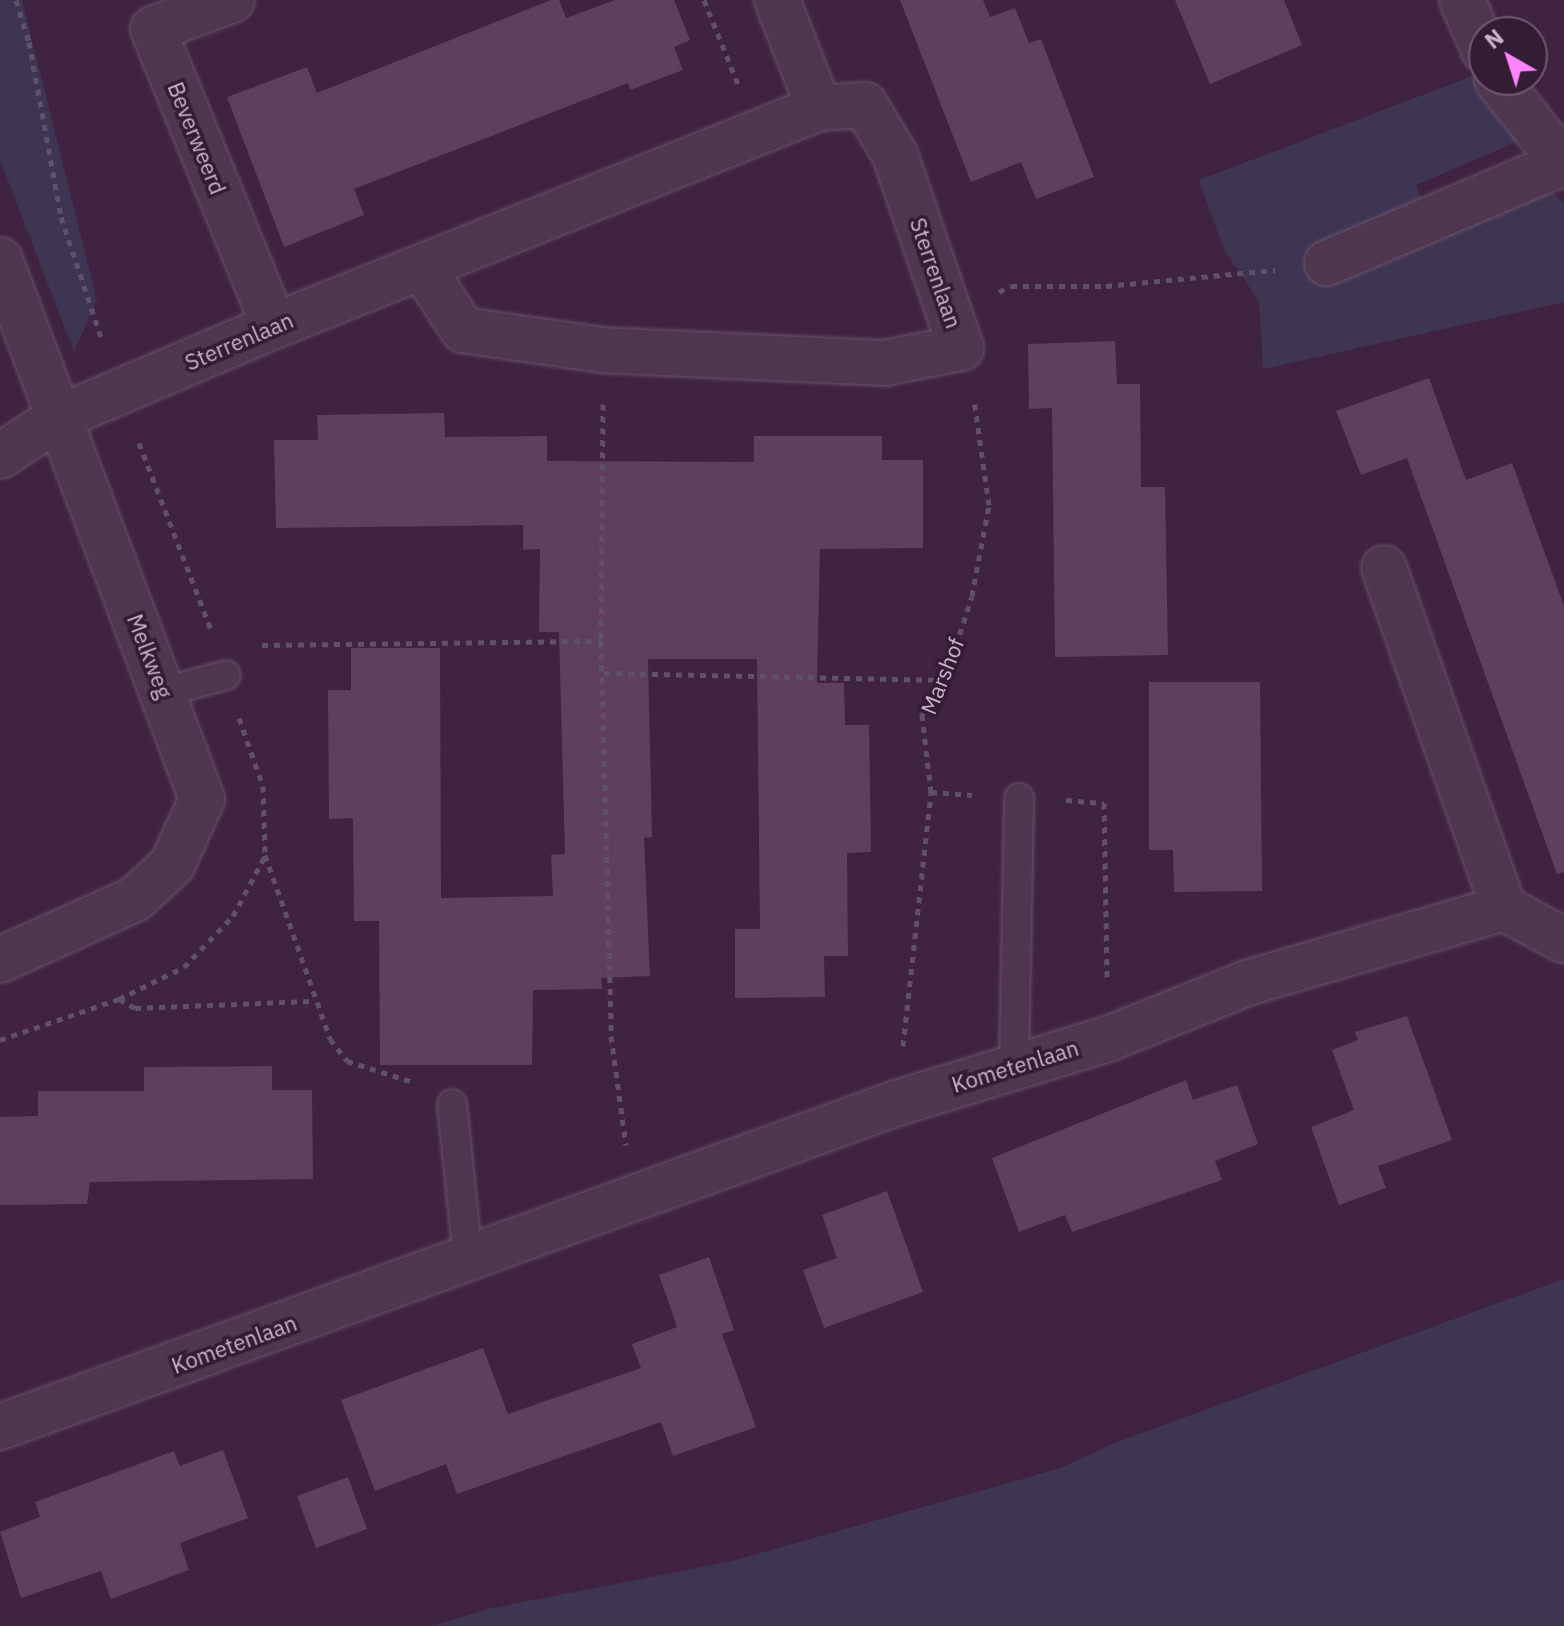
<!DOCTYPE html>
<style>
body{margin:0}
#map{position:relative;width:1564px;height:1626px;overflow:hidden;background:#3f2340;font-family:"IBM Plex Sans",sans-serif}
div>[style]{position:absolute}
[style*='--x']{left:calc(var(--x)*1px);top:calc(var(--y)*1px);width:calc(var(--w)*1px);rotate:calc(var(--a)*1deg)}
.green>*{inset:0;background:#3d3552}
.building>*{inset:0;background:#5f3f60}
.path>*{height:5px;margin-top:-2.5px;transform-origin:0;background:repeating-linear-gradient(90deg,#5f516b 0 6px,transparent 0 12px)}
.roads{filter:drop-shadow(0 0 2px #6a526a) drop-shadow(0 0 2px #6a526a)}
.service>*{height:28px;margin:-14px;padding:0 14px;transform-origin:14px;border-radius:14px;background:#4f3750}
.minor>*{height:44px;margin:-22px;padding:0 22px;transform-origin:22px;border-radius:22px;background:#4f3750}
span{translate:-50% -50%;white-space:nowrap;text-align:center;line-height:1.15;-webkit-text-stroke:7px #341c35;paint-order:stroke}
.street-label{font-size:22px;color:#cab3ca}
.north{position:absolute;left:1468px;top:16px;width:80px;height:80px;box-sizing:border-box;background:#341c35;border:2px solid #705871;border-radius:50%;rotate:321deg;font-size:22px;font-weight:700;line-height:32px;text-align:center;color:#cab3ca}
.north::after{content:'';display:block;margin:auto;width:28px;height:36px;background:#fe85fd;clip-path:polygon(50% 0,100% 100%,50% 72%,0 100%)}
</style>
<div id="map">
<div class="green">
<i style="clip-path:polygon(0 0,22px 0,97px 300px,74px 352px,0 160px)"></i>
<i style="clip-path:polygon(1483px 72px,1519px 141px,1416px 185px,1430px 218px,1533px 175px,1564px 203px,1564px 302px,1263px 369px,1259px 301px,1224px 250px,1199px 180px)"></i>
<i style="clip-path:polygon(1564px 1279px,1564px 1626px,432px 1626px,488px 1609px,732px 1561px,1061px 1468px,1114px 1443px)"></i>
</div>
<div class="building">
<i style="clip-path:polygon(551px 0,559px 0,566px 18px,615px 0,674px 0,690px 40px,674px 47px,683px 70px,630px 90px,628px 83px,354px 189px,364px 215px,284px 247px,227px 97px,307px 67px,317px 93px)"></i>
<i style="clip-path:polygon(900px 0,983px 0,990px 17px,1015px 8px,1029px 43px,1041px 39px,1094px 177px,1036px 199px,1021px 162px,971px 182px)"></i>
<i style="clip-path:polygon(1175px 0,1284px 0,1302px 45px,1210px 84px)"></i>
<i style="clip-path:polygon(1115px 341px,1117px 384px,1140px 384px,1141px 487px,1165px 487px,1168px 655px,1055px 657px,1052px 408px,1029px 409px,1028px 344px)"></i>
<i style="clip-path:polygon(1429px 378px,1466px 480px,1512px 463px,1564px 606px,1564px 872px,1557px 874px,1407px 458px,1361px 475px,1336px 411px)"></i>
<i style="clip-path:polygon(444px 413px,445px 437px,547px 436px,547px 461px,754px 462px,754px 436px,882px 436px,882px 460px,923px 460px,923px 548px,820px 549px,817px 683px,844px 683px,845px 725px,869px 725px,871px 852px,847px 853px,848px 956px,824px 956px,825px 997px,735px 998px,735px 929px,760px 929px,757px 659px,648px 659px,652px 837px,644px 838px,650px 976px,601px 978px,602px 989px,533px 990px,532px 1065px,380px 1065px,379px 921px,354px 921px,353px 818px,329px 819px,328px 690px,351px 690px,351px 648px,440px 648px,441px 898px,553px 896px,551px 855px,565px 854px,559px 632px,539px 632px,540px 549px,523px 550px,523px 525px,276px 528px,274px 440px,318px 440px,317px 415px)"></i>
<i style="clip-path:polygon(1149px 682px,1260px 682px,1262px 891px,1174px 892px,1173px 850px,1149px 850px)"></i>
<i style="clip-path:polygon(1407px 1016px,1452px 1140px,1378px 1166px,1386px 1188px,1339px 1205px,1311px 1127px,1354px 1110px,1332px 1050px,1358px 1040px,1355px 1032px)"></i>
<i style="clip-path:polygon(272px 1066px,272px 1090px,312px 1090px,313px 1179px,90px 1182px,87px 1204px,0 1205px,0 1117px,38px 1116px,38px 1091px,144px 1091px,144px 1067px)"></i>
<i style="clip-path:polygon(1186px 1080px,1193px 1100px,1237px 1085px,1258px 1144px,1215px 1161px,1222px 1180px,1072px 1232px,1065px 1215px,1019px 1232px,992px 1158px)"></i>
<i style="clip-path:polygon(887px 1191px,923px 1292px,824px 1328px,803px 1270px,837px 1258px,822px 1215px)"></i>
<i style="clip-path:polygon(709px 1257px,734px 1330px,722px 1334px,756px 1427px,673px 1456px,661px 1422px,457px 1494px,446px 1464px,375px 1491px,341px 1400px,483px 1348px,508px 1414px,641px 1368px,632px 1344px,677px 1327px,659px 1275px)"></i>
<i style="clip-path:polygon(223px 1450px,248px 1518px,180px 1543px,189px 1570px,111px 1599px,101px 1571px,21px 1598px,0 1532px,40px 1517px,35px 1502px,174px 1451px,180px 1466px)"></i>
<i style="clip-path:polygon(348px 1477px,367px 1529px,316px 1548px,297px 1496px)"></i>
</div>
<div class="path">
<i style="--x:16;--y:0;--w:44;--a:72.8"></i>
<i style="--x:29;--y:42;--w:178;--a:79.6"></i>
<i style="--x:61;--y:217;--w:130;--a:71.6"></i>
<i style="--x:704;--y:0;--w:91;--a:68"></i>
<i style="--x:999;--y:292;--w:13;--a:-27"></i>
<i style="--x:1011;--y:286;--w:95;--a:0"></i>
<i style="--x:1106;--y:286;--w:170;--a:-5.4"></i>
<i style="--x:603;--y:404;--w:237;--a:90.5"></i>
<i style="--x:601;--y:641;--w:395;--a:88.5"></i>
<i style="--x:611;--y:1036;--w:110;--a:82.2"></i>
<i style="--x:139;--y:443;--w:203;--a:68.9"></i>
<i style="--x:262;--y:645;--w:339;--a:-0.7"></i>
<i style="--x:604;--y:673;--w:340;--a:1.2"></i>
<i style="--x:239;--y:718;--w:72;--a:70.6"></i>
<i style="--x:263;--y:786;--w:69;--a:88.3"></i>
<i style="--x:265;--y:855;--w:195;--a:70.5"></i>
<i style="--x:330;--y:1039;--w:28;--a:52"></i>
<i style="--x:347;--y:1061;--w:69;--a:17.7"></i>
<i style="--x:931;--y:792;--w:41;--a:4.2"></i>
<i style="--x:1066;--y:800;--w:38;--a:5"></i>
<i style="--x:1104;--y:803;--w:179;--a:89"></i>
<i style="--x:119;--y:999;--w:18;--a:29"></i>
<i style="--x:135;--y:1008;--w:177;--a:-2.3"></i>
<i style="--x:0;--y:1040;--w:126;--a:-19"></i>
<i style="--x:119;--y:999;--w:72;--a:-26.2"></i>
<i style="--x:184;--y:967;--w:71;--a:-46.1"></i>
<i style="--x:233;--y:916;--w:68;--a:-61.9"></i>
<i style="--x:903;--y:1046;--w:256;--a:-83.7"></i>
<i style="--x:931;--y:792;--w:78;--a:-96.7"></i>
<i style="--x:922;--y:715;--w:42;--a:-56.7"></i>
<i style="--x:945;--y:680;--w:88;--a:-72.2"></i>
<i style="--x:972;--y:596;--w:93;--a:-79.4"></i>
<i style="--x:989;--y:505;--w:106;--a:-98.1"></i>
</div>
<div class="roads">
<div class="service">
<i style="--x:164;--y:692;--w:64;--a:-15.3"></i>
<i style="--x:1014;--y:1063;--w:265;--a:-88.9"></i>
<i style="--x:452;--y:1104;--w:156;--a:84.1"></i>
</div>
<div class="minor">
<i style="--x:232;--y:0;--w:84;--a:159.8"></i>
<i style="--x:153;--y:29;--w:321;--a:67.8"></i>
<i style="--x:777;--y:0;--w:116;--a:68.7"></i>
<i style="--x:1462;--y:0;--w:55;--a:66.3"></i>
<i style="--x:0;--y:260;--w:576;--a:69.46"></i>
<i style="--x:202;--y:799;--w:72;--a:114.4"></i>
<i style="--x:172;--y:865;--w:50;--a:137.4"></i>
<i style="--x:135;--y:899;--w:148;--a:155.7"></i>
<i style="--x:1327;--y:263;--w:256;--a:-23"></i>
<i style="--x:1563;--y:163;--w:106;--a:-128.5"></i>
<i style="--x:0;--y:456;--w:69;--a:-33.2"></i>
<i style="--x:58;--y:418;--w:235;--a:-23.1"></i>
<i style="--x:274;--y:326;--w:587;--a:-21.8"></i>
<i style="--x:819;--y:108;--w:46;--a:-3.7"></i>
<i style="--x:865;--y:105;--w:58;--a:59"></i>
<i style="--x:895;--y:155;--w:204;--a:71.1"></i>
<i style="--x:961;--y:348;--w:78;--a:169"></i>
<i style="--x:884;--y:363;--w:281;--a:-177.4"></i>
<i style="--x:603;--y:350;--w:141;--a:-171.9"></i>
<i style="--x:463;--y:330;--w:75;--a:-123.1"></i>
<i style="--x:1384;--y:568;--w:361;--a:70.6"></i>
<i style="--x:0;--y:1427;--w:954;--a:-19.86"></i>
<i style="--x:897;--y:1103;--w:220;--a:-16.9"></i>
<i style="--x:1108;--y:1039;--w:150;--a:-21.9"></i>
<i style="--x:1247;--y:983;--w:268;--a:-16.3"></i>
<i style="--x:1504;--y:908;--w:67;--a:28.5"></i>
</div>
</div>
<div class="street-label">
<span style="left:197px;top:138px;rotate:68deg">Beverweerd</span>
<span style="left:936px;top:273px;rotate:71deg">Sterrenlaan</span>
<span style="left:239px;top:341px;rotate:-23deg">Sterrenlaan</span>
<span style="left:150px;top:656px;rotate:69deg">Melkweg</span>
<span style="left:942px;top:676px;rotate:-68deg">Marshof</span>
<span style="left:1015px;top:1066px;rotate:-17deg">Kometenlaan</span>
<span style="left:234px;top:1344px;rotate:-20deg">Kometenlaan</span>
</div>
<div class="north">N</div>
</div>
